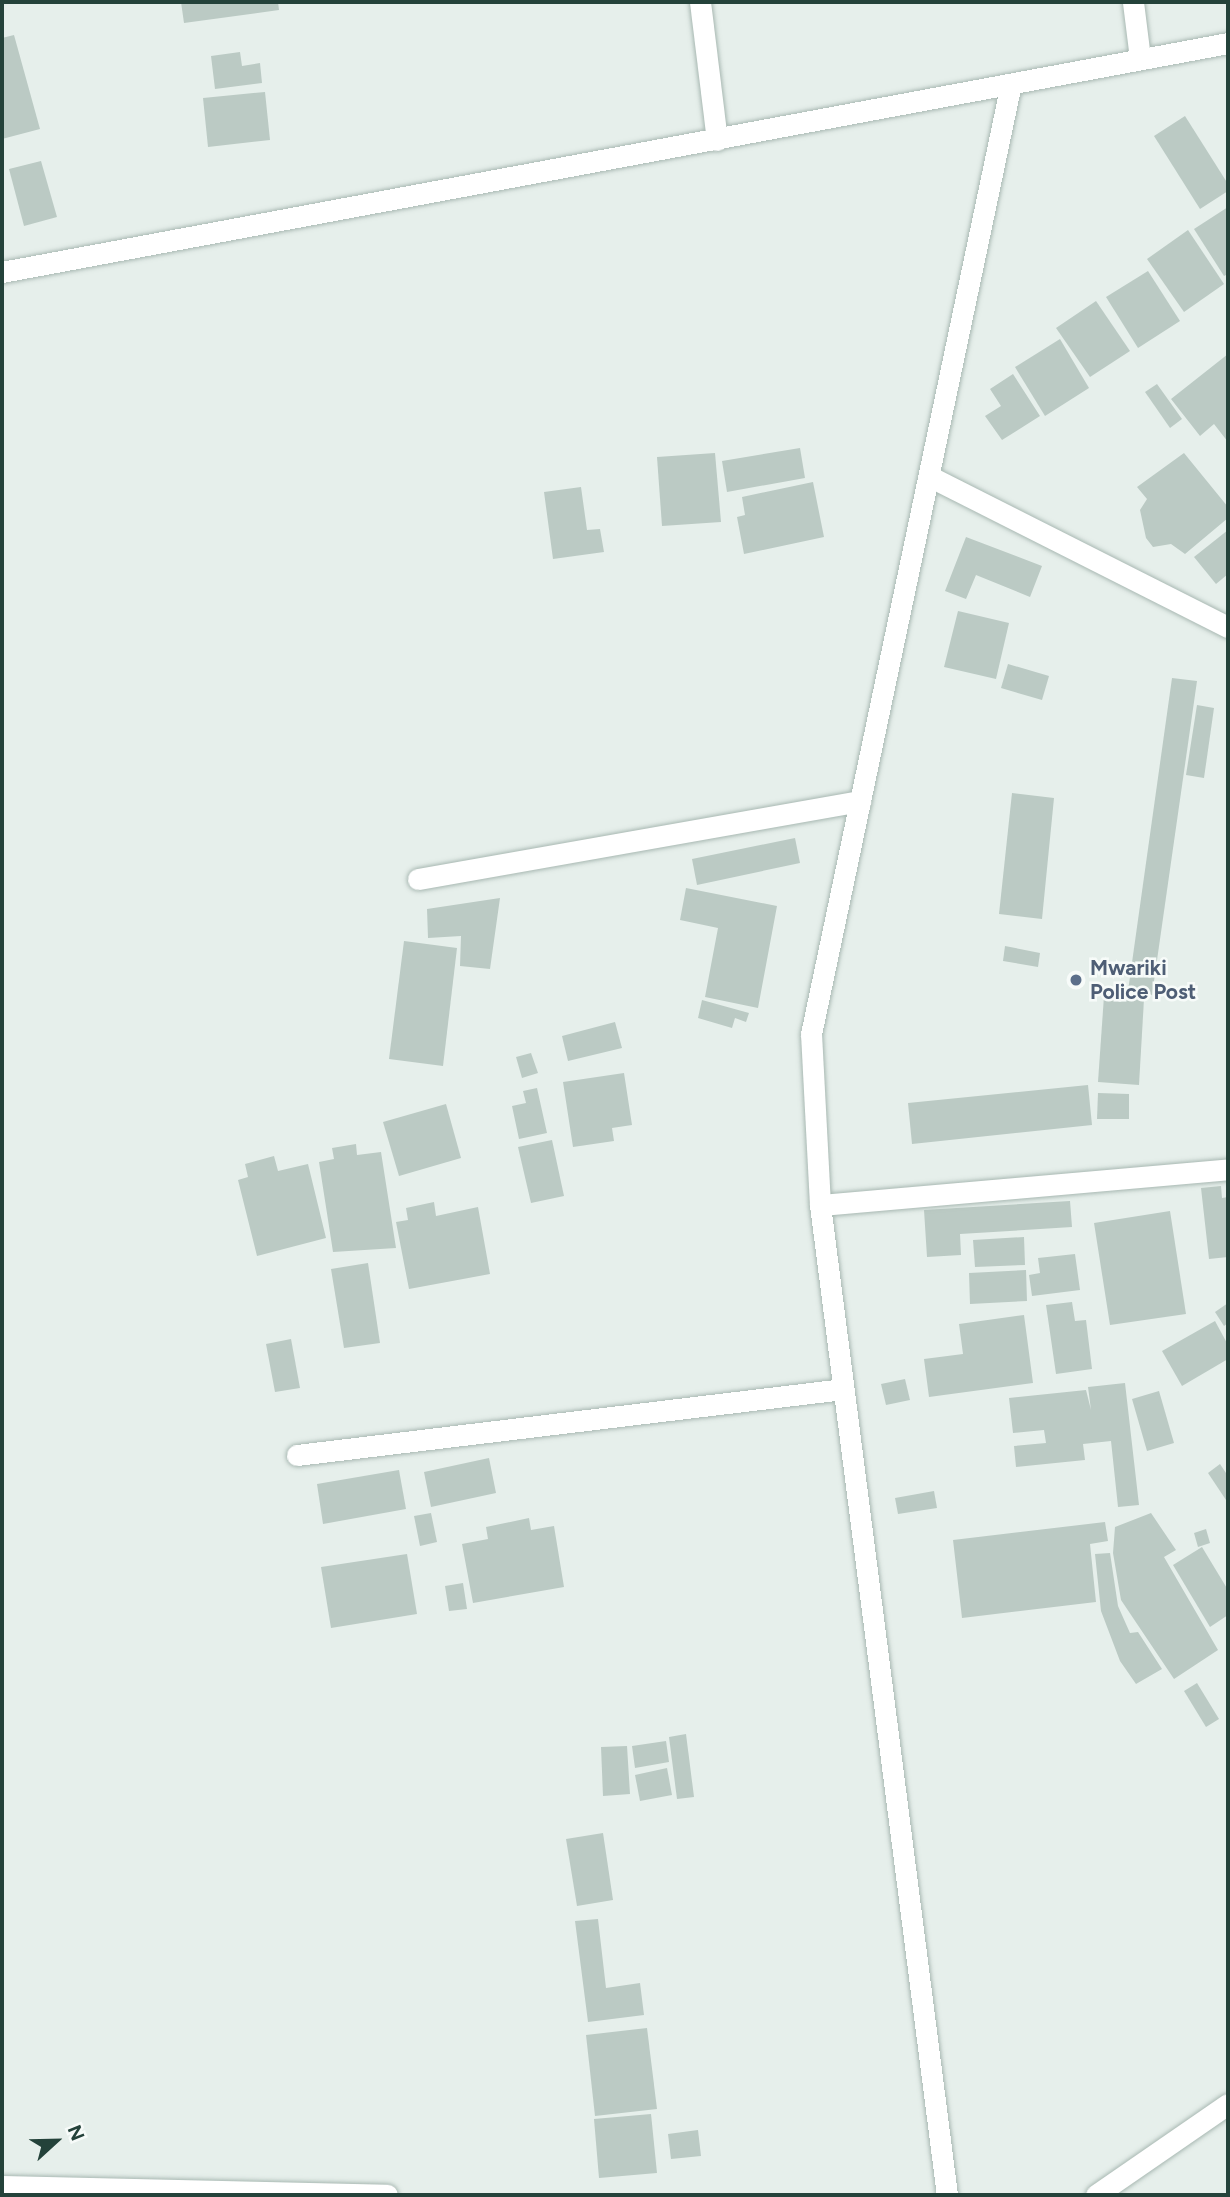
<!DOCTYPE html>
<style>
body{margin:0}
#map{position:relative;width:1230px;height:2197px;overflow:hidden;background:#e6efeb;font-family:Figtree,sans-serif}
div>[style]{position:absolute}
[style*='--x']{left:calc(var(--x)*1px);top:calc(var(--y)*1px);width:calc(var(--w)*1px);rotate:calc(var(--a)*1deg)}
.building>*{inset:0;background:#bbcac4}
.roads{filter:drop-shadow(0 0 2px #a8b8b2) drop-shadow(0 0 2px #a8b8b2)}
.minor>*{height:21px;margin:-10.5px;padding:0 10.5px;transform-origin:10.5px;border-radius:10.5px;background:#fff}
.dots>*{width:19px;height:19px;translate:-50% -50%;box-sizing:border-box;border:4px solid #f7fbf9;border-radius:50%}
span{translate:-50% -50%;white-space:nowrap;text-align:center;line-height:1.15;-webkit-text-stroke:5px #f7fbf9;paint-order:stroke}
.service-label{font-size:21px;color:#4e5e75;font-weight:700}
.left{translate:0 -50%;text-align:left}
.frame{position:absolute;inset:0;border:4px solid #24423a;pointer-events:none}
.north{position:absolute;left:21px;top:2106px;width:70px;height:70px;-webkit-text-stroke:5px #f7fbf9;paint-order:stroke;rotate:68deg;font-size:19px;font-weight:700;line-height:28px;text-align:center;color:#24423a}
.north::after{content:'';display:block;margin:auto;width:24px;height:32px;background:#24423a;clip-path:polygon(50% 0,100% 100%,50% 72%,0 100%)}
</style>
<div id="map">
<div class="building">
<i style="clip-path:polygon(181px 2px,278px 2px,279px 10px,184px 23px)"></i>
<i style="clip-path:polygon(14px 35px,40px 129px,2px 139px,2px 38px)"></i>
<i style="clip-path:polygon(240px 52px,242px 66px,260px 63px,262px 83px,215px 89px,211px 56px)"></i>
<i style="clip-path:polygon(265px 92px,270px 140px,208px 147px,203px 98px)"></i>
<i style="clip-path:polygon(1185px 116px,1228px 184px,1228px 191px,1200px 209px,1154px 136px)"></i>
<i style="clip-path:polygon(41px 161px,57px 217px,24px 226px,9px 169px)"></i>
<i style="clip-path:polygon(1228px 207px,1228px 274px,1224px 276px,1194px 229px)"></i>
<i style="clip-path:polygon(1188px 230px,1224px 284px,1184px 312px,1147px 259px)"></i>
<i style="clip-path:polygon(1148px 271px,1180px 321px,1138px 348px,1106px 297px)"></i>
<i style="clip-path:polygon(1096px 301px,1130px 351px,1090px 377px,1056px 328px)"></i>
<i style="clip-path:polygon(1060px 339px,1089px 388px,1045px 416px,1015px 367px)"></i>
<i style="clip-path:polygon(1228px 354px,1228px 442px,1214px 424px,1200px 436px,1171px 399px)"></i>
<i style="clip-path:polygon(1013px 374px,1040px 416px,1002px 440px,985px 416px,1001px 406px,990px 389px)"></i>
<i style="clip-path:polygon(1157px 384px,1182px 419px,1170px 428px,1145px 392px)"></i>
<i style="clip-path:polygon(800px 448px,805px 478px,727px 492px,722px 461px)"></i>
<i style="clip-path:polygon(715px 453px,721px 522px,662px 526px,657px 457px)"></i>
<i style="clip-path:polygon(1184px 453px,1228px 507px,1228px 518px,1185px 554px,1171px 544px,1153px 547px,1146px 538px,1140px 510px,1147px 499px,1137px 487px)"></i>
<i style="clip-path:polygon(813px 482px,824px 537px,744px 554px,737px 517px,745px 515px,742px 497px)"></i>
<i style="clip-path:polygon(581px 487px,587px 530px,600px 529px,604px 552px,553px 559px,544px 492px)"></i>
<i style="clip-path:polygon(1228px 530px,1228px 574px,1216px 584px,1194px 557px)"></i>
<i style="clip-path:polygon(966px 537px,1042px 566px,1030px 597px,976px 575px,966px 599px,945px 591px)"></i>
<i style="clip-path:polygon(958px 611px,1009px 623px,996px 679px,944px 667px)"></i>
<i style="clip-path:polygon(1008px 664px,1049px 676px,1042px 700px,1001px 688px)"></i>
<i style="clip-path:polygon(1172px 678px,1197px 681px,1152px 995px,1128px 991px)"></i>
<i style="clip-path:polygon(1197px 705px,1214px 708px,1204px 778px,1186px 775px)"></i>
<i style="clip-path:polygon(1012px 793px,1054px 798px,1042px 919px,999px 914px)"></i>
<i style="clip-path:polygon(795px 838px,800px 863px,697px 885px,692px 859px)"></i>
<i style="clip-path:polygon(686px 888px,777px 906px,758px 1008px,705px 997px,718px 928px,680px 920px)"></i>
<i style="clip-path:polygon(500px 898px,490px 969px,460px 966px,461px 936px,428px 938px,427px 909px)"></i>
<i style="clip-path:polygon(404px 941px,457px 948px,443px 1066px,389px 1059px)"></i>
<i style="clip-path:polygon(1005px 946px,1040px 953px,1038px 967px,1003px 961px)"></i>
<i style="clip-path:polygon(1104px 996px,1144px 999px,1139px 1085px,1098px 1082px)"></i>
<i style="clip-path:polygon(702px 1000px,749px 1013px,746px 1022px,735px 1018px,732px 1028px,698px 1018px)"></i>
<i style="clip-path:polygon(615px 1022px,622px 1048px,568px 1061px,562px 1036px)"></i>
<i style="clip-path:polygon(531px 1053px,538px 1073px,522px 1078px,516px 1057px)"></i>
<i style="clip-path:polygon(624px 1073px,632px 1125px,612px 1128px,614px 1141px,573px 1147px,563px 1082px)"></i>
<i style="clip-path:polygon(1088px 1085px,1092px 1125px,912px 1144px,908px 1103px)"></i>
<i style="clip-path:polygon(537px 1088px,547px 1133px,519px 1139px,512px 1106px,526px 1103px,523px 1091px)"></i>
<i style="clip-path:polygon(1098px 1093px,1129px 1094px,1129px 1119px,1097px 1119px)"></i>
<i style="clip-path:polygon(446px 1104px,461px 1158px,399px 1176px,383px 1122px)"></i>
<i style="clip-path:polygon(552px 1140px,564px 1196px,531px 1203px,518px 1147px)"></i>
<i style="clip-path:polygon(356px 1144px,357px 1155px,381px 1152px,396px 1248px,333px 1252px,319px 1162px,334px 1159px,332px 1148px)"></i>
<i style="clip-path:polygon(274px 1156px,278px 1171px,308px 1164px,326px 1238px,257px 1256px,238px 1180px,248px 1177px,245px 1164px)"></i>
<i style="clip-path:polygon(1221px 1186px,1222px 1198px,1228px 1197px,1228px 1257px,1209px 1259px,1201px 1188px)"></i>
<i style="clip-path:polygon(1070px 1201px,1072px 1227px,960px 1234px,961px 1255px,927px 1257px,924px 1210px)"></i>
<i style="clip-path:polygon(434px 1202px,436px 1216px,478px 1207px,490px 1274px,409px 1289px,396px 1222px,408px 1220px,406px 1208px)"></i>
<i style="clip-path:polygon(1170px 1211px,1186px 1314px,1110px 1325px,1094px 1223px)"></i>
<i style="clip-path:polygon(1024px 1237px,1025px 1265px,975px 1267px,973px 1240px)"></i>
<i style="clip-path:polygon(1075px 1254px,1080px 1290px,1032px 1296px,1029px 1275px,1040px 1273px,1038px 1258px)"></i>
<i style="clip-path:polygon(368px 1263px,380px 1343px,344px 1348px,331px 1269px)"></i>
<i style="clip-path:polygon(1026px 1270px,1027px 1301px,970px 1304px,969px 1273px)"></i>
<i style="clip-path:polygon(1072px 1302px,1075px 1321px,1086px 1320px,1092px 1369px,1056px 1374px,1046px 1305px)"></i>
<i style="clip-path:polygon(1228px 1303px,1228px 1323px,1224px 1326px,1215px 1312px)"></i>
<i style="clip-path:polygon(1024px 1315px,1033px 1383px,929px 1397px,924px 1359px,963px 1354px,959px 1324px)"></i>
<i style="clip-path:polygon(1215px 1321px,1228px 1345px,1228px 1359px,1182px 1386px,1162px 1351px)"></i>
<i style="clip-path:polygon(291px 1339px,300px 1388px,275px 1392px,266px 1344px)"></i>
<i style="clip-path:polygon(905px 1379px,910px 1400px,886px 1405px,881px 1384px)"></i>
<i style="clip-path:polygon(1125px 1383px,1139px 1505px,1118px 1507px,1111px 1441px,1083px 1444px,1085px 1460px,1016px 1467px,1014px 1446px,1046px 1443px,1044px 1430px,1013px 1433px,1009px 1398px,1086px 1390px,1091px 1410px,1088px 1387px)"></i>
<i style="clip-path:polygon(1159px 1391px,1174px 1443px,1147px 1451px,1132px 1399px)"></i>
<i style="clip-path:polygon(489px 1458px,496px 1493px,431px 1507px,424px 1472px)"></i>
<i style="clip-path:polygon(1220px 1464px,1228px 1476px,1228px 1503px,1208px 1473px)"></i>
<i style="clip-path:polygon(399px 1470px,406px 1509px,323px 1524px,317px 1484px)"></i>
<i style="clip-path:polygon(934px 1491px,937px 1508px,898px 1514px,895px 1498px)"></i>
<i style="clip-path:polygon(431px 1513px,437px 1542px,420px 1546px,414px 1516px)"></i>
<i style="clip-path:polygon(1151px 1513px,1176px 1550px,1164px 1557px,1218px 1650px,1174px 1679px,1121px 1600px,1113px 1553px,1115px 1527px)"></i>
<i style="clip-path:polygon(529px 1518px,531px 1530px,554px 1526px,564px 1587px,473px 1603px,462px 1544px,488px 1539px,486px 1527px)"></i>
<i style="clip-path:polygon(1105px 1522px,1108px 1541px,1090px 1544px,1096px 1602px,962px 1618px,953px 1540px)"></i>
<i style="clip-path:polygon(1206px 1529px,1210px 1543px,1198px 1547px,1194px 1533px)"></i>
<i style="clip-path:polygon(1202px 1547px,1228px 1590px,1228px 1615px,1210px 1627px,1173px 1565px)"></i>
<i style="clip-path:polygon(1110px 1553px,1118px 1606px,1130px 1633px,1138px 1632px,1162px 1669px,1136px 1684px,1120px 1661px,1101px 1611px,1095px 1554px)"></i>
<i style="clip-path:polygon(407px 1554px,417px 1614px,331px 1628px,321px 1567px)"></i>
<i style="clip-path:polygon(463px 1583px,467px 1609px,449px 1611px,445px 1586px)"></i>
<i style="clip-path:polygon(1197px 1683px,1219px 1719px,1206px 1727px,1184px 1691px)"></i>
<i style="clip-path:polygon(686px 1734px,694px 1797px,677px 1799px,669px 1737px)"></i>
<i style="clip-path:polygon(666px 1741px,669px 1762px,635px 1768px,632px 1746px)"></i>
<i style="clip-path:polygon(627px 1746px,630px 1794px,603px 1796px,601px 1747px)"></i>
<i style="clip-path:polygon(667px 1768px,672px 1795px,640px 1801px,635px 1775px)"></i>
<i style="clip-path:polygon(603px 1833px,613px 1900px,577px 1906px,566px 1839px)"></i>
<i style="clip-path:polygon(598px 1919px,606px 1988px,640px 1983px,644px 2015px,588px 2022px,575px 1921px)"></i>
<i style="clip-path:polygon(647px 2028px,657px 2109px,595px 2116px,586px 2035px)"></i>
<i style="clip-path:polygon(651px 2114px,657px 2173px,599px 2178px,594px 2119px)"></i>
<i style="clip-path:polygon(698px 2130px,701px 2156px,671px 2159px,668px 2134px)"></i>
</div>
<div class="roads">
<div class="minor">
<i style="--x:700;--y:2;--w:139;--a:83"></i>
<i style="--x:1133;--y:2;--w:56;--a:82.9"></i>
<i style="--x:2;--y:272;--w:1247;--a:-10.58"></i>
<i style="--x:929;--y:476;--w:335;--a:26.8"></i>
<i style="--x:418;--y:879;--w:449;--a:-10"></i>
<i style="--x:820;--y:1205;--w:410;--a:-5"></i>
<i style="--x:297;--y:1455;--w:550;--a:-6.89"></i>
<i style="--x:2;--y:2186;--w:385;--a:1.3"></i>
<i style="--x:947;--y:2195;--w:998;--a:-97.31"></i>
<i style="--x:820;--y:1205;--w:171;--a:-93"></i>
<i style="--x:811;--y:1034;--w:967;--a:-78.12"></i>
<i style="--x:1096;--y:2195;--w:160;--a:-34.6"></i>
</div>
</div>
<div class="dots">
<i style="left:1076px;top:980px;background:#5c6f8a"></i>
</div>
<div class="service-label">
<span class="left" style="left:1090px;top:980px">Mwariki<br>Police Post</span>
</div>
<div class="frame"></div>
<div class="north">N</div>
</div>
